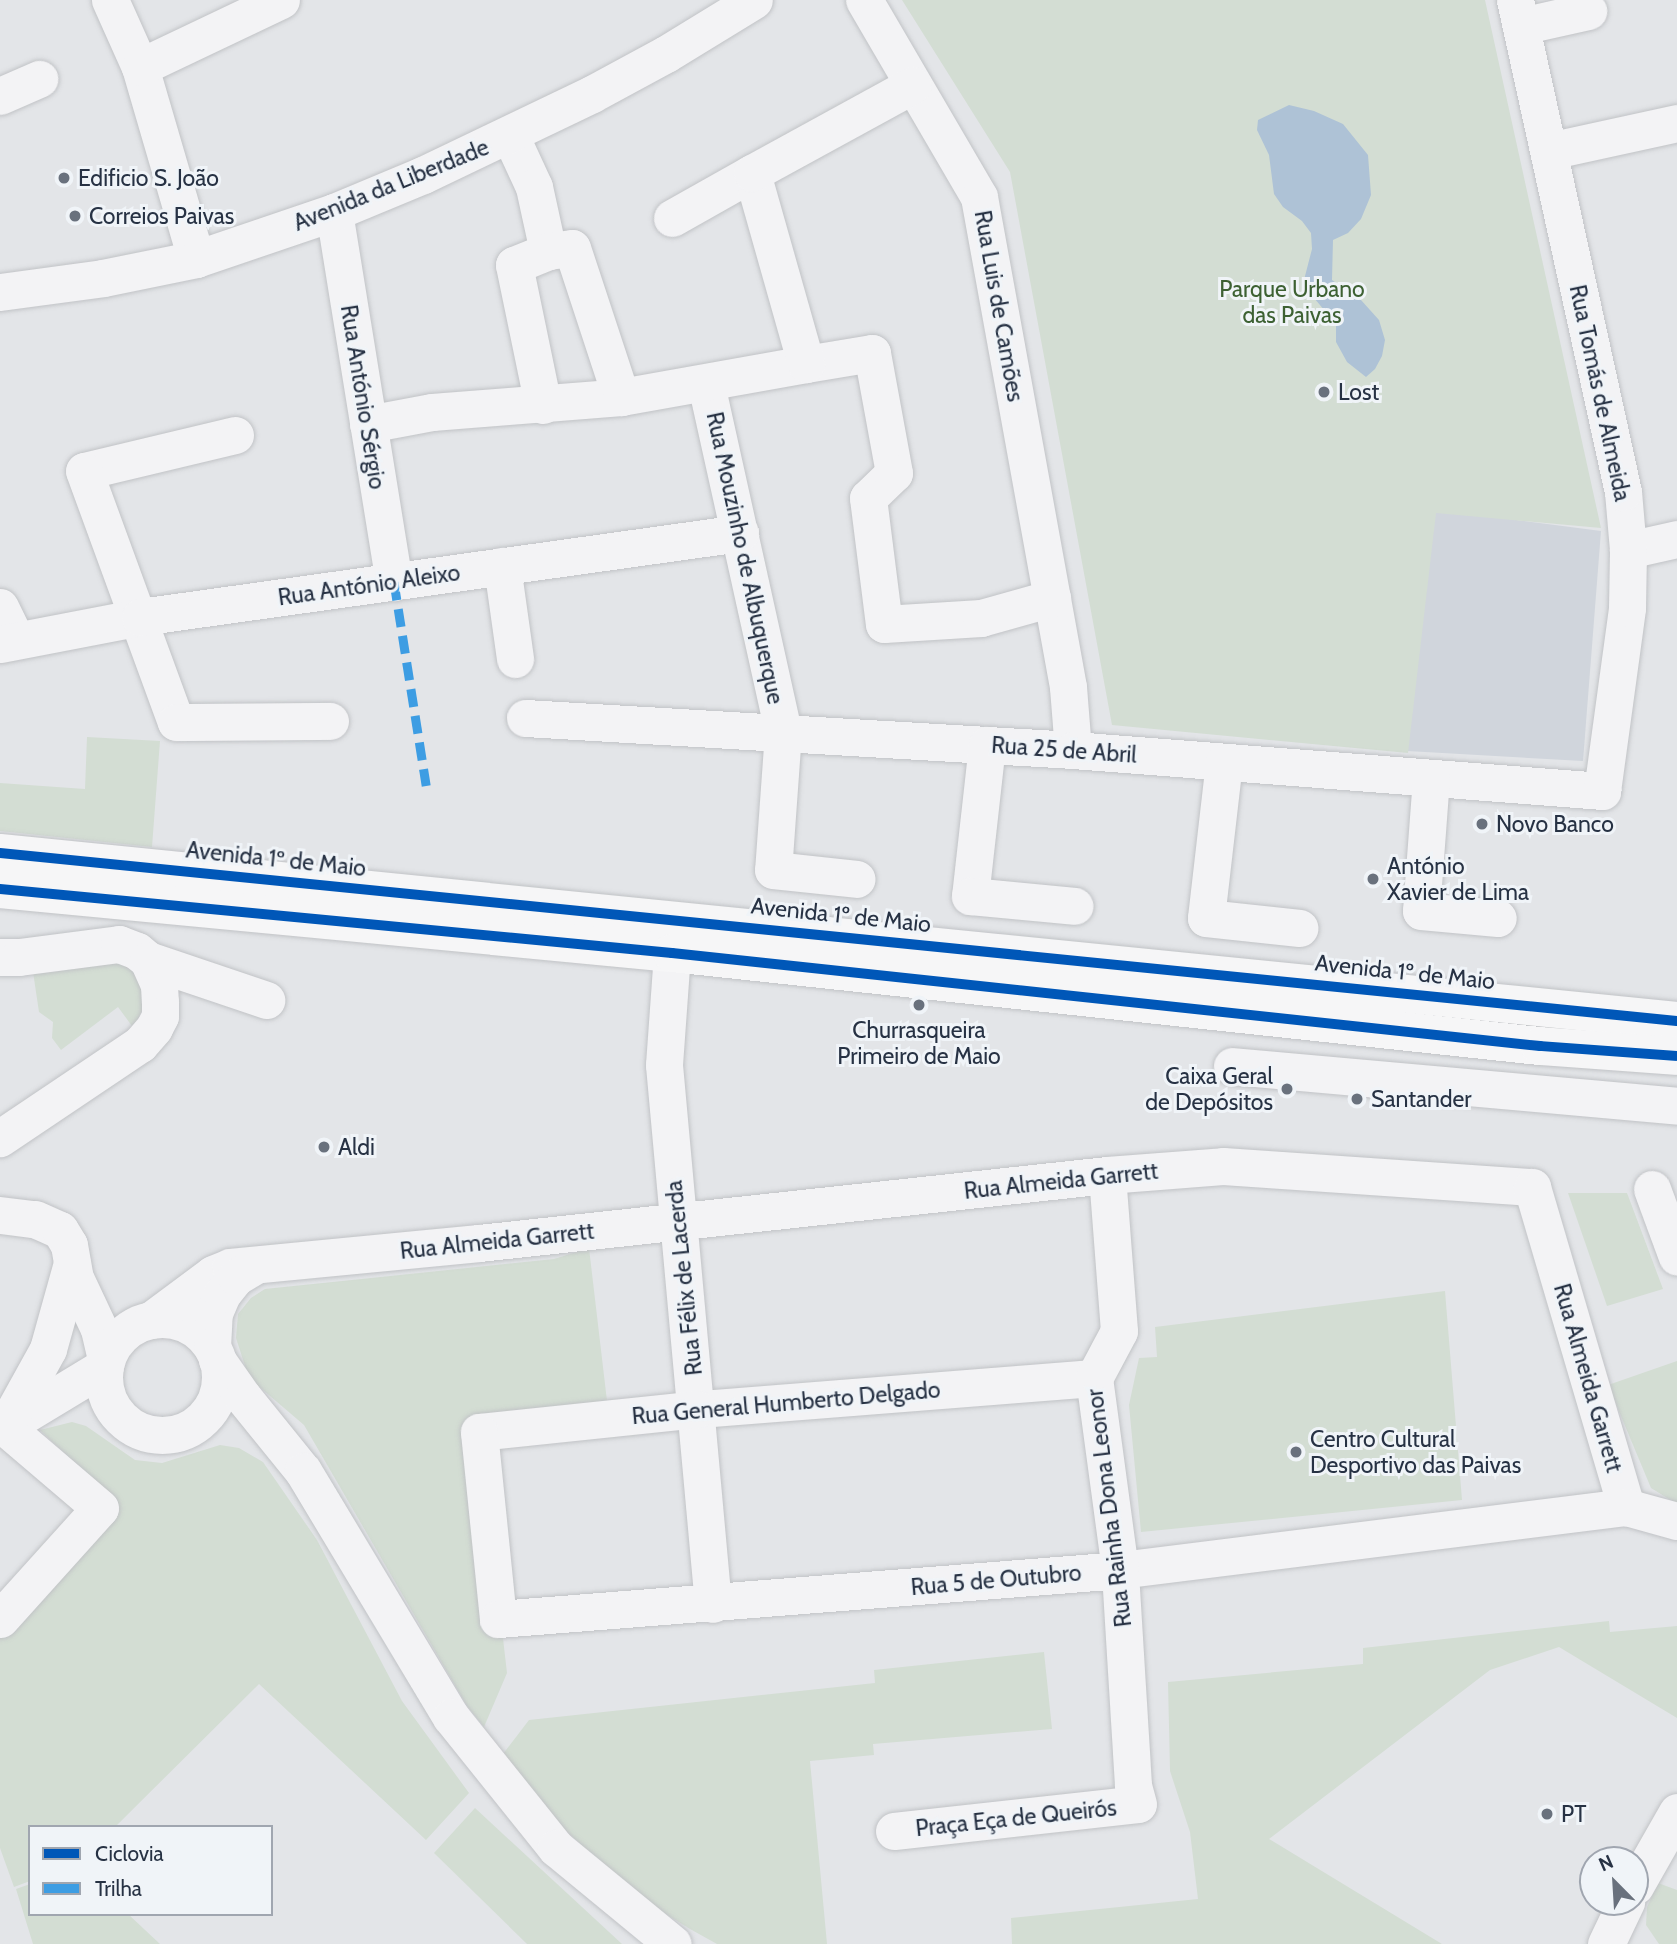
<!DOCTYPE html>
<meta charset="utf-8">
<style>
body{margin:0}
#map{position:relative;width:1677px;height:1944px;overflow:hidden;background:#e3e5e8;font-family:Cabin,sans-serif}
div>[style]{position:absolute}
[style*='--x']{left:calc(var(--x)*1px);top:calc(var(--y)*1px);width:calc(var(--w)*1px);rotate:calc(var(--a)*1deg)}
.built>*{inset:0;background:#d0d5dc}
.green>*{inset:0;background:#d3ddd3}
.water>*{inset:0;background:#aec2d6}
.roads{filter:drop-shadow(0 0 2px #c1c3c6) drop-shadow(0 0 2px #c1c3c6)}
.minor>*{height:37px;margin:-18.5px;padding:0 18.5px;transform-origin:18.5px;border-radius:18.5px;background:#f3f3f5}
.minor>.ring{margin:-18.5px;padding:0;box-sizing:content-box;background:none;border:37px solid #f3f3f5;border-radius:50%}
.major>*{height:38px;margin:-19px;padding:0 19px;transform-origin:19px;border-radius:19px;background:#f6f6f7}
.quiet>*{height:9px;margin-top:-4.5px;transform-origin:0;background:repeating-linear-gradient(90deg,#3d9de3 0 18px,transparent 0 27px)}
.cycleway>*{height:10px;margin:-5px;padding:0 5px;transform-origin:5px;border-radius:5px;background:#0057b8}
.dots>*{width:19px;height:19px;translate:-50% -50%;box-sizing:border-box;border:4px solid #f0f4f8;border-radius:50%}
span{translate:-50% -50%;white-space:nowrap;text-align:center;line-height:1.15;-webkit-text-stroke:6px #f0f4f8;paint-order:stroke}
.poi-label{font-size:23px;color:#273244}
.left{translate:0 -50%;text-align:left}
.right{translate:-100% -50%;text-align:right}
.street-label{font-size:23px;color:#273244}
.park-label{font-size:23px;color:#3d6133}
.legend{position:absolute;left:28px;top:1825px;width:245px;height:91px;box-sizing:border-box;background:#f0f4f8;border:2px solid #a0a6b0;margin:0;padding:9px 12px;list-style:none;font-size:21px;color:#273244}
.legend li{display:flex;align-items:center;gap:14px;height:35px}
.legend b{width:35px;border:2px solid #a0a6b0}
.north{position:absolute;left:1579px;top:1846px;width:70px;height:70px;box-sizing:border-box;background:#f0f4f8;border:2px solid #a0a6b0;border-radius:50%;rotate:336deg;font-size:19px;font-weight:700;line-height:28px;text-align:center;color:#273244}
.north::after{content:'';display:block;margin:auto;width:24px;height:32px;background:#69717d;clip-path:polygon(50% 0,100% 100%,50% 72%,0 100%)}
</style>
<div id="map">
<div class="built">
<i style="clip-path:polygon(1431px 509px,1601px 531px,1583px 761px,1407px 751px)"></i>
</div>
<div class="green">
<i style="clip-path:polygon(902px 0,1485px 0,1601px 528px,1436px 513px,1408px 753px,1112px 725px,1010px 172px)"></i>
<i style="clip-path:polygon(87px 737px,160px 741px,152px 847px,0 831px,0 783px,85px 789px)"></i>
<i style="clip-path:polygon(119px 962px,137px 974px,145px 1003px,138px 1019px,132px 1026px,118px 1007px,61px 1050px,52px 1038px,53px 1022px,39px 1012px,33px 972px)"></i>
<i style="clip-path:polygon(1568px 1193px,1627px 1193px,1663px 1289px,1607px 1306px)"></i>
<i style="clip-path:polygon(589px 1248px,609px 1418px,479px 1432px,507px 1673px,484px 1727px,467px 1706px,304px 1425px,256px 1384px,247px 1372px,236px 1338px,238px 1314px,251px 1298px,265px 1289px,554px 1259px)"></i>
<i style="clip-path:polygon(1445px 1291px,1462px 1500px,1141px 1532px,1129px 1405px,1139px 1358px,1157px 1357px,1155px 1327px)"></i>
<i style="clip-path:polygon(1677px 1361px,1677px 1504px,1651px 1488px,1608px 1385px)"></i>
<i style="clip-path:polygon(72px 1422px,86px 1426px,135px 1460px,162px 1463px,220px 1445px,239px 1448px,263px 1462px,317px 1540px,402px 1701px,469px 1793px,426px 1840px,259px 1684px,115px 1827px,30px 1827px,30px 1881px,14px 1887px,0 1848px,0 1619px,111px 1497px,40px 1430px)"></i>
<i style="clip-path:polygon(1609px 1621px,1610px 1632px,1677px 1626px,1677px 1718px,1559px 1647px,1490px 1670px,1269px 1839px,1442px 1944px,1012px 1944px,1011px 1918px,1198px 1899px,1190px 1832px,1170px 1771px,1168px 1682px,1363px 1664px,1363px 1648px)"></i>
<i style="clip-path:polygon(1044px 1652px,1052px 1729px,873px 1744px,874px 1755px,810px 1761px,827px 1944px,717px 1944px,690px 1929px,645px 1901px,610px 1872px,562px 1827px,503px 1754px,529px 1720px,875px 1683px,874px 1670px)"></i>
<i style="clip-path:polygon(475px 1808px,622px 1944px,527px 1944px,434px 1853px)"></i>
<i style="clip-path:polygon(1658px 1883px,1677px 1890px,1677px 1944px,1659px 1944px,1646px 1925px,1647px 1907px)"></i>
<i style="clip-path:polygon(30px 1884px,30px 1914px,128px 1914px,160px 1944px,33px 1944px,16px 1889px)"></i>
</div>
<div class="water">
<i style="clip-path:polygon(1289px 105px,1314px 111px,1343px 124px,1368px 155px,1371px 195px,1361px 219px,1348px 233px,1333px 240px,1332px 280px,1361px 300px,1379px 320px,1385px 340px,1382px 356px,1375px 369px,1366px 377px,1347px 362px,1336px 342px,1336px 324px,1314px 298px,1304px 280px,1312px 249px,1311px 233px,1302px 221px,1283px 207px,1274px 194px,1269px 155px,1257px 130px,1258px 120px)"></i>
</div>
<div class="roads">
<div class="minor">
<i style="--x:110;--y:0;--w:73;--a:65.9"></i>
<i style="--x:140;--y:67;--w:200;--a:73.7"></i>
<i style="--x:864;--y:0;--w:228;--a:59.7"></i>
<i style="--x:979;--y:197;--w:498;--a:79.7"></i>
<i style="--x:1068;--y:687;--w:63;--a:85.5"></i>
<i style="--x:1521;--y:26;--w:69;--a:-12.6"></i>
<i style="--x:140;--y:67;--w:156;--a:-25.4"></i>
<i style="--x:0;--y:96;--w:43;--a:-23.6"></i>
<i style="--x:510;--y:135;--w:57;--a:65.2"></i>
<i style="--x:534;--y:187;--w:66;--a:77.7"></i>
<i style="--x:1549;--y:151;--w:131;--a:-12.3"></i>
<i style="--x:334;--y:212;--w:375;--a:80.8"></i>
<i style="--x:672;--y:218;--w:92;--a:-29.4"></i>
<i style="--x:0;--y:292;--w:104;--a:-7.7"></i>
<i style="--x:103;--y:278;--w:95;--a:-11.5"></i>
<i style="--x:196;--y:259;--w:146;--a:-18.8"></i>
<i style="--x:334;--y:212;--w:96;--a:-22.6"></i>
<i style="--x:423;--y:175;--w:187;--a:-25.6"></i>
<i style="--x:592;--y:94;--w:84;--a:-28.4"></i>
<i style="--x:666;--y:54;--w:103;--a:-31.5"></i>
<i style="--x:806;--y:364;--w:67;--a:-9.5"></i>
<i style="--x:872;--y:353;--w:122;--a:79.6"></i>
<i style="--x:894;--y:473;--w:36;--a:136"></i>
<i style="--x:868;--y:498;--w:127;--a:82.8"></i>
<i style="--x:884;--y:624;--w:97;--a:-3.5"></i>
<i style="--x:981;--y:618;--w:74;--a:-15.7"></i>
<i style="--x:706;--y:384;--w:356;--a:77.5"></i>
<i style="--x:783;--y:732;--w:138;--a:94.1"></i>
<i style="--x:773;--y:870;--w:84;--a:6.1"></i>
<i style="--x:543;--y:405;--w:143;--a:-101.7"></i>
<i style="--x:514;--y:265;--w:37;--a:-22"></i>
<i style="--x:548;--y:251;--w:24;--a:-7"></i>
<i style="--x:572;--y:248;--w:157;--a:71.8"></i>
<i style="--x:368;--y:424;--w:65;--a:-10.6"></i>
<i style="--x:432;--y:412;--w:190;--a:-4.5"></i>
<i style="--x:621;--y:397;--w:188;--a:-10.1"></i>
<i style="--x:806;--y:364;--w:198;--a:-105.8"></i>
<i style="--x:752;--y:173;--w:183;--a:-28.7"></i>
<i style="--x:235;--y:435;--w:155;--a:166.6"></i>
<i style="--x:84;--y:471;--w:267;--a:69.9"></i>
<i style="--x:176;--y:722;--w:154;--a:-0.4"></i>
<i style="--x:1628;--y:550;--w:50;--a:-12.7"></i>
<i style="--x:502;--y:566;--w:94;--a:82"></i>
<i style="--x:0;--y:607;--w:37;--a:64"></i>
<i style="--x:0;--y:644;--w:143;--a:-10.9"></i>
<i style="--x:140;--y:617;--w:606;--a:-7.97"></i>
<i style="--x:525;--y:718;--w:549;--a:3.34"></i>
<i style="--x:1073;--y:750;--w:531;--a:4.43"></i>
<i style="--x:1602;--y:791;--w:185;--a:-82.2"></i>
<i style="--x:1627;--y:608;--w:58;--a:-89"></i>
<i style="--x:1628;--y:550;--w:58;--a:-94.9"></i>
<i style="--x:1623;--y:492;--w:504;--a:-102.38"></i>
<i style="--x:987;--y:745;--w:152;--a:96.4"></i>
<i style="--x:970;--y:896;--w:105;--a:5.4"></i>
<i style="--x:1224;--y:762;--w:157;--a:96.6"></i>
<i style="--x:1206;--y:918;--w:94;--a:6.1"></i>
<i style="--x:1431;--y:778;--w:133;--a:94.3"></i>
<i style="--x:1421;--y:911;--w:77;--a:5.2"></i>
<i style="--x:672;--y:953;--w:112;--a:94.1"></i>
<i style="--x:664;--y:1065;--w:541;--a:84.81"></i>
<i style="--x:0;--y:957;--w:19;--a:0"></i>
<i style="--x:19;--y:957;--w:101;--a:-7.4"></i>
<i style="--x:119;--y:944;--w:19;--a:21"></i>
<i style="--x:137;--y:951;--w:14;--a:39"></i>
<i style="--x:148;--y:960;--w:27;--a:66"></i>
<i style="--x:159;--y:985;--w:17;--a:87"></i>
<i style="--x:160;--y:1002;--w:14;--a:90"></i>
<i style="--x:160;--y:1016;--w:13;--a:117"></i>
<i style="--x:154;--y:1028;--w:21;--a:131"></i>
<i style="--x:140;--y:1044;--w:169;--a:146.1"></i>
<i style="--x:148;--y:960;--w:125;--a:18.7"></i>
<i style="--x:1232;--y:1066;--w:447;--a:5.1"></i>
<i style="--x:1652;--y:1189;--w:72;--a:69.8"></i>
<i style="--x:0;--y:1215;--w:35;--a:7"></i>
<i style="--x:35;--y:1219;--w:27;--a:24"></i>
<i style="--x:60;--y:1230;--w:17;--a:59"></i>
<i style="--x:69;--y:1245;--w:34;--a:80"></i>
<i style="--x:75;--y:1278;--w:56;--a:64.8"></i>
<i style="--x:99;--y:1329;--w:31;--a:77"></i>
<i class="ring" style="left:104px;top:1319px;width:79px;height:79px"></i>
<i style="--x:151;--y:1320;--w:77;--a:-36.6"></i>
<i style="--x:213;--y:1274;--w:18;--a:-22"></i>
<i style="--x:230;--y:1267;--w:250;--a:-5.5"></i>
<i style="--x:479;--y:1243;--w:632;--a:-6.18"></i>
<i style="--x:1107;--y:1175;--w:116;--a:-4.4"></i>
<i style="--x:1223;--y:1166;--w:310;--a:3.9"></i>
<i style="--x:1532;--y:1187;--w:334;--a:73.6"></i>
<i style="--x:212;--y:1347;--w:34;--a:-87"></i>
<i style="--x:214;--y:1313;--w:21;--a:-67"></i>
<i style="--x:222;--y:1294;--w:22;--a:-51"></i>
<i style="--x:236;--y:1277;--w:21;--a:-31"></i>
<i style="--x:217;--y:1360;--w:45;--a:54.9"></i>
<i style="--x:243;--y:1397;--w:95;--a:51"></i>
<i style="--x:303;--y:1471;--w:287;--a:59"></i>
<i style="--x:451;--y:1717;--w:168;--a:51.3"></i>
<i style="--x:556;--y:1848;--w:151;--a:39.4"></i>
<i style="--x:1094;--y:1378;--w:397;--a:175.5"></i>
<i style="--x:698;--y:1409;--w:220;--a:174"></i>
<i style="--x:479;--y:1432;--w:188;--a:84.2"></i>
<i style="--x:498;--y:1619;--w:624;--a:-4.5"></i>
<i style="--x:1120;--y:1570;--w:510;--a:-7.1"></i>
<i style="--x:1626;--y:1507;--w:53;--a:15.4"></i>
<i style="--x:6;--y:1426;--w:116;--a:-31.2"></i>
<i style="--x:0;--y:1619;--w:149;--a:-48"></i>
<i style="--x:100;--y:1508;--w:125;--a:-139.5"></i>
<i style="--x:5;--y:1427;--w:89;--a:-61.1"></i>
<i style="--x:48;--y:1349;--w:89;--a:-74.4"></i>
<i style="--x:894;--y:1831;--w:245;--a:-6.3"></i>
<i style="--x:1138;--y:1804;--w:20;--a:-105"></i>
<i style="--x:1133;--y:1785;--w:215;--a:-93.5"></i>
<i style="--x:1120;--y:1570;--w:194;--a:-97.7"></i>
<i style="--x:1094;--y:1378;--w:53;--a:-62"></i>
<i style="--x:1119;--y:1331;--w:156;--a:-94.4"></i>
<i style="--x:1635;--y:1886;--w:85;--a:-60.4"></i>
<i style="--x:1606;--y:1944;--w:47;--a:-64.5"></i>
</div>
<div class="major">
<i style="--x:0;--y:853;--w:1685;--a:5.72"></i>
<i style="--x:0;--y:889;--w:675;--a:5.44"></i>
<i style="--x:672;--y:953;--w:873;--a:6.12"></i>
<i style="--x:1540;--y:1046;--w:137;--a:4.2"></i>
</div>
</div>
<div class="quiet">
<i style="--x:394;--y:582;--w:206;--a:81"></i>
</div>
<div class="cycleway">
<i style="--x:0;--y:853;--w:1685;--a:5.72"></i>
<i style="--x:0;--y:889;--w:675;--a:5.44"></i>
<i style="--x:672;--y:953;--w:873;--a:6.12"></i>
<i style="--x:1540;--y:1046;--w:137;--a:4.2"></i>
</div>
<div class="dots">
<i style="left:64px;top:178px;background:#69717d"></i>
<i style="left:75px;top:216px;background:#69717d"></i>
<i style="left:1324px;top:392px;background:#69717d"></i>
<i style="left:1482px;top:824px;background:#69717d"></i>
<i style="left:1373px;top:879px;background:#69717d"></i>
<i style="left:919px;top:1005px;background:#69717d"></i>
<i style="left:1287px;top:1089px;background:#69717d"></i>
<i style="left:1357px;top:1099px;background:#69717d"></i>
<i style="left:324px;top:1147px;background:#69717d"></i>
<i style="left:1296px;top:1452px;background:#69717d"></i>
<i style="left:1547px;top:1814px;background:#69717d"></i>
</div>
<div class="poi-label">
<span class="left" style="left:78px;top:178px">Edificio S. João</span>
<span class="left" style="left:89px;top:216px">Correios Paivas</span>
<span class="left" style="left:1338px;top:392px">Lost</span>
<span class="left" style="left:1496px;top:824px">Novo Banco</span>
<span class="left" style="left:1387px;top:879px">António<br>Xavier de Lima</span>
<span style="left:919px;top:1043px">Churrasqueira<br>Primeiro de Maio</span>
<span class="right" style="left:1273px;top:1089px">Caixa Geral<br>de Depósitos</span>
<span class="left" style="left:1371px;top:1099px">Santander</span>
<span class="left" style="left:338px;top:1147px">Aldi</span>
<span class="left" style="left:1310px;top:1452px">Centro Cultural<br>Desportivo das Paivas</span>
<span class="left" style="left:1561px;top:1814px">PT</span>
</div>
<div class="street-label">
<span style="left:391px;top:185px;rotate:-22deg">Avenida da Liberdade</span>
<span style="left:999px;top:306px;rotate:80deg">Rua Luis de Camões</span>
<span style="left:1600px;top:393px;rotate:78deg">Rua Tomás de Almeida</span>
<span style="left:363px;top:397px;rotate:81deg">Rua António Sérgio</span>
<span style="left:745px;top:558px;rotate:78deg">Rua Mouzinho de Albuquerque</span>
<span style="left:369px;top:585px;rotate:-8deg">Rua António Aleixo</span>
<span style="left:1064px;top:750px;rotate:4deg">Rua 25 de Abril</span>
<span style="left:276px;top:859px;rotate:6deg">Avenida 1º de Maio</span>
<span style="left:841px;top:915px;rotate:6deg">Avenida 1º de Maio</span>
<span style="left:1405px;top:972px;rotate:6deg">Avenida 1º de Maio</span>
<span style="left:1061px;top:1181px;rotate:-6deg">Rua Almeida Garrett</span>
<span style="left:497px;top:1241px;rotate:-6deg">Rua Almeida Garrett</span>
<span style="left:684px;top:1278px;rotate:-96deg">Rua Félix de Lacerda</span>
<span style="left:1588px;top:1378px;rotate:74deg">Rua Almeida Garrett</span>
<span style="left:786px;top:1403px;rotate:-5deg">Rua General Humberto Delgado</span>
<span style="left:1109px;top:1508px;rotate:-97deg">Rua Rainha Dona Leonor</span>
<span style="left:996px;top:1580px;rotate:-5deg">Rua 5 de Outubro</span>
<span style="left:1016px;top:1818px;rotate:-6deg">Praça Eça de Queirós</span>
</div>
<div class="park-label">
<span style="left:1292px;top:302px">Parque Urbano<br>das Paivas</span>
</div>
<ul class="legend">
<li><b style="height:9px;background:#0057b8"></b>Ciclovia</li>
<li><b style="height:9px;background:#3d9de3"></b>Trilha</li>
</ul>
<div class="north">N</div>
</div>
